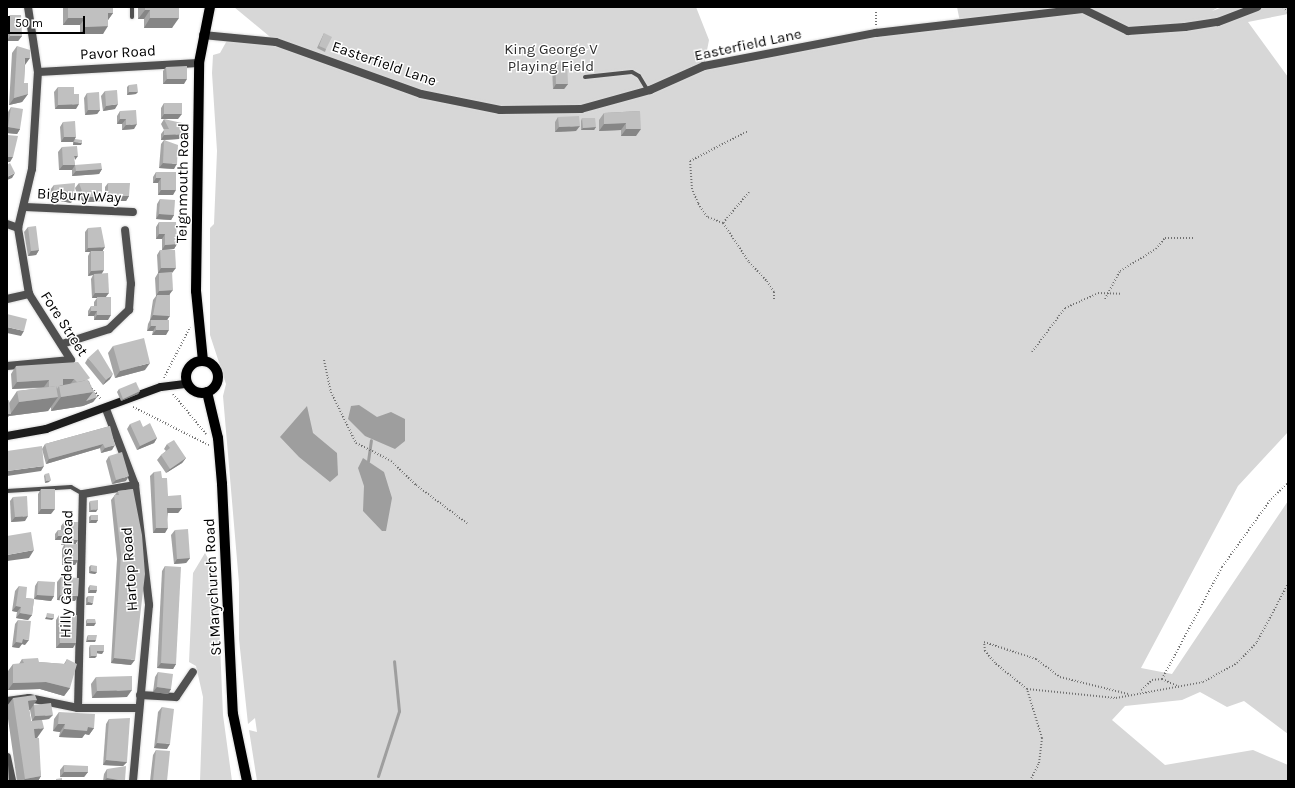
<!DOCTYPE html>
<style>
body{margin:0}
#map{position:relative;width:1295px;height:788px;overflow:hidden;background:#fff;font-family:Karla,sans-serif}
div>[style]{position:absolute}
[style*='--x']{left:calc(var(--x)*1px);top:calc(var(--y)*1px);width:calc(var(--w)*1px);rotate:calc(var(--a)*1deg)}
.green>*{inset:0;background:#d7d7d7}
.water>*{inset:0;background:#9e9e9e}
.stream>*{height:3px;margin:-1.5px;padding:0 1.5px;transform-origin:1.5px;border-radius:1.5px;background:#9e9e9e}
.path>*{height:2px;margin-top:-1px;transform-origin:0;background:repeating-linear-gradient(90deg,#727272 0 1px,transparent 0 3px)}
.roads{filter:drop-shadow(0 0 1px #dbdbdb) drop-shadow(0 0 1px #dbdbdb)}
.service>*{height:4px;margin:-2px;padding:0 2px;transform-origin:2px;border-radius:2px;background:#505050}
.minor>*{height:8px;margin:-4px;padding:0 4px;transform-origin:4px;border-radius:4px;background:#505050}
.tertiary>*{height:8px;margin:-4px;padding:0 4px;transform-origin:4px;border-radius:4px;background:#505050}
.secondary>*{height:8px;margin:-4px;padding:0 4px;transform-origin:4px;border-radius:4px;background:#1d1d1d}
.primary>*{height:10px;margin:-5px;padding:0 5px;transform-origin:5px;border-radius:5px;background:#000}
.primary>.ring{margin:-5px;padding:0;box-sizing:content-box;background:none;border:10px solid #000;border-radius:50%}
.wall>*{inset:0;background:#a5a5a5}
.shaded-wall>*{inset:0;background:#868686}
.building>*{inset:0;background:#c0c0c0}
span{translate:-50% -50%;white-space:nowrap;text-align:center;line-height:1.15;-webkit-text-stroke:3px #fff;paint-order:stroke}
.street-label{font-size:15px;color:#000}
.park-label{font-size:15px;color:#2e2e2e}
.frame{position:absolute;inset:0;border:8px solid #000;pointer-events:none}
.scale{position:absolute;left:8px;top:16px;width:77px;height:18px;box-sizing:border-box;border:2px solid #000;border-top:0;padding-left:5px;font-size:12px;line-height:14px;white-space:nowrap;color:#000;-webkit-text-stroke:3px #fff;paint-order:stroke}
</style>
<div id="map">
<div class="green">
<i style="clip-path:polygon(234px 7px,696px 7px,709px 40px,704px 66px,960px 22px,957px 7px,1219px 7px,1212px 11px,1223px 7px,1288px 7px,1288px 14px,1248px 22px,1288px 77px,1288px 432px,1238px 486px,1141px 668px,1172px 674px,1288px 501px,1288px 734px,1244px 701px,1227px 707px,1200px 692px,1182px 700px,1125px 706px,1112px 720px,1165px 765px,1253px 750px,1288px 765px,1288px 781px,257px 781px,249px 730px,257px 732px,255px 718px,248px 724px,239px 639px,239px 583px,223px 396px,226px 384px,210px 335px,210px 228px,214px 224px,217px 151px,212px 73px,213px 55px,220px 53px,229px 37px,275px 41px)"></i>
<i style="clip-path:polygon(205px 553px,217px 575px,223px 715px,232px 781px,200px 781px,203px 697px,196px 666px,189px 662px,193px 573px)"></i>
</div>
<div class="water">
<i style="clip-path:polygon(359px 405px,377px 417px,391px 412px,405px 419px,405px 441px,395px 449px,365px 436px,348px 419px,351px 406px)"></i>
<i style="clip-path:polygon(307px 406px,313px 433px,337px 453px,338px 475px,330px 482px,299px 457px,280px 437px)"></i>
<i style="clip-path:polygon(363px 458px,384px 472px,392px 498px,386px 531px,382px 531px,363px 511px,364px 486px,358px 468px)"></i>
</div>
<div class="stream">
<i style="--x:368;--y:461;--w:21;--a:-82"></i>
<i style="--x:378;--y:776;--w:68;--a:-72.1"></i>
<i style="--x:399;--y:711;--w:50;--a:-95.7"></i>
</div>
<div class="path">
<i style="--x:950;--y:7;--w:18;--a:0"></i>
<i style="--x:1283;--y:7;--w:7;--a:45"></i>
<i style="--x:876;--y:25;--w:15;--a:-90"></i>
<i style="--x:749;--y:192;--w:40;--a:130"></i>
<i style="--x:723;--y:223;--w:47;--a:56.3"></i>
<i style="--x:749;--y:262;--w:26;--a:47"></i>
<i style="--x:767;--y:281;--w:13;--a:58"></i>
<i style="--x:774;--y:292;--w:9;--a:90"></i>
<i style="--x:723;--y:223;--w:17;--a:-159"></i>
<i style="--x:707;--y:217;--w:17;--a:-123"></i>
<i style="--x:698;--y:203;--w:15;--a:-113"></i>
<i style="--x:692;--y:189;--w:28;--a:-94"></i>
<i style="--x:690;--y:161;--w:65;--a:-27.3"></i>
<i style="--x:1105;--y:299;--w:32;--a:-62"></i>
<i style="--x:1120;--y:271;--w:42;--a:-31.4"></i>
<i style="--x:1156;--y:249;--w:14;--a:-51"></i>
<i style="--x:1165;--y:238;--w:30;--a:0"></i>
<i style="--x:1032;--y:352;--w:55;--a:-53.1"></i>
<i style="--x:1065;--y:308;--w:36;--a:-24"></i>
<i style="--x:1098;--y:293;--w:23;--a:2"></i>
<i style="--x:324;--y:360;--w:33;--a:78"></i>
<i style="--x:331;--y:392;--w:57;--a:63.9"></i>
<i style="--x:356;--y:443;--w:39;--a:27"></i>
<i style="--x:391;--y:461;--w:35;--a:44"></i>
<i style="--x:416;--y:485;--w:65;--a:36.9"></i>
<i style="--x:164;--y:378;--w:57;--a:-63"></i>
<i style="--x:90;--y:386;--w:17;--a:50"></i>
<i style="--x:173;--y:394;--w:52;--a:50.5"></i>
<i style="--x:133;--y:407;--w:85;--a:26.6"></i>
<i style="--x:1162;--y:679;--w:127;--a:-61.8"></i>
<i style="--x:1222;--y:567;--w:84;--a:-54.2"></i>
<i style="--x:1271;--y:499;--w:23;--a:-43"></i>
<i style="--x:1027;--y:689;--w:41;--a:-140.9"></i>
<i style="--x:995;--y:663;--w:16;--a:-130"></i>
<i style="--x:985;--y:651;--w:9;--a:-96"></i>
<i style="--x:984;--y:642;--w:55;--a:18.1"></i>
<i style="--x:1036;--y:659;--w:30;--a:37"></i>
<i style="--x:1060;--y:677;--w:70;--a:14"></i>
<i style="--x:1141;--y:690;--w:15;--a:-42"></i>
<i style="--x:1152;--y:680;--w:10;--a:-6"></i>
<i style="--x:1162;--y:679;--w:19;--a:25"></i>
<i style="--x:1030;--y:781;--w:20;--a:-63"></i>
<i style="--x:1039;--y:763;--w:25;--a:-83"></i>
<i style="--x:1042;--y:738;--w:51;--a:-107"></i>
<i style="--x:1027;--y:689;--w:89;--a:5.8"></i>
<i style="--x:1116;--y:698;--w:88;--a:-10.4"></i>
<i style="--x:1203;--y:682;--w:39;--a:-29"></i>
<i style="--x:1237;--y:663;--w:29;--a:-46"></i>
<i style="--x:1257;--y:642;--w:66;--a:-61.9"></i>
</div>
<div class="roads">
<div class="service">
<i style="--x:132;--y:17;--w:10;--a:-90"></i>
<i style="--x:585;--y:77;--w:47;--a:-6.1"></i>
<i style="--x:632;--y:72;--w:8;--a:30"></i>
<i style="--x:639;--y:76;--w:17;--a:59"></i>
<i style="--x:7;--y:491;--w:64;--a:-3.6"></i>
<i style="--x:71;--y:487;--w:14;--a:30"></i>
</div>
<div class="minor">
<i style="--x:203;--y:35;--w:73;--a:5.5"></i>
<i style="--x:276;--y:42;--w:154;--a:19.7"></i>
<i style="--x:421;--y:94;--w:81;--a:11.4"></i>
<i style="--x:500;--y:110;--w:81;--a:-0.7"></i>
<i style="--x:581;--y:109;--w:72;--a:-15.4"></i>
<i style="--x:650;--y:90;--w:59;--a:-24"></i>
<i style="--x:704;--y:66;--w:175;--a:-10.9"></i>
<i style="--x:876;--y:33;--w:208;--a:-6.6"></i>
<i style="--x:1083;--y:9;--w:50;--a:26.1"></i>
<i style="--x:1128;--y:31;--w:57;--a:-4"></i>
<i style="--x:1185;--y:27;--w:33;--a:-9"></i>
<i style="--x:1218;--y:22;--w:42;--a:-21"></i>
<i style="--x:25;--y:207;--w:108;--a:2.7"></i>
<i style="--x:7;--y:224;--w:12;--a:20"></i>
<i style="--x:7;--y:299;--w:23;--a:-13"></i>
<i style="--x:62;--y:344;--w:49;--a:-17.7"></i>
<i style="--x:109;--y:329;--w:28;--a:-44"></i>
<i style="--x:129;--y:310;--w:26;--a:-86"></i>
<i style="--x:131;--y:284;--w:54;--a:-96.3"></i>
<i style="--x:7;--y:366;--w:64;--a:-5.4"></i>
<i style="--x:71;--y:360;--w:78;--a:-122.5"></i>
<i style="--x:29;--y:294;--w:67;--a:-99.5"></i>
<i style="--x:18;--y:228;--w:61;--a:-76.7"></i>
<i style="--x:32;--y:169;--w:97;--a:-86.5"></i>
<i style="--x:106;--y:409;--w:81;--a:69.1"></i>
<i style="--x:135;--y:485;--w:121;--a:83.3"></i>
<i style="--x:149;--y:605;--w:177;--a:95.2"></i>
<i style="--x:140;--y:695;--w:36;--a:3"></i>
<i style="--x:176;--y:697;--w:30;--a:-56"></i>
<i style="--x:7;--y:701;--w:22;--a:-8"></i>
<i style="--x:29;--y:698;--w:50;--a:11.5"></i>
<i style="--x:78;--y:708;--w:60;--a:0"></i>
<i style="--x:78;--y:708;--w:214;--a:-88.7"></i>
<i style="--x:83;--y:494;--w:53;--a:-9.8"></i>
<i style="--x:7;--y:757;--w:25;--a:78"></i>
</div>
<div class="tertiary">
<i style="--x:28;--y:7;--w:66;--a:81.3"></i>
<i style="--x:38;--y:72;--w:161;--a:-3.2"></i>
</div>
<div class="secondary">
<i style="--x:7;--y:436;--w:40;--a:-10"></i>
<i style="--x:46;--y:429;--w:122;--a:-20.1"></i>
<i style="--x:161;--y:387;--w:26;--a:-7"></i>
</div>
<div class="primary">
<i class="ring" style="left:186px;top:361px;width:22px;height:22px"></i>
<i style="--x:203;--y:361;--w:70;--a:-95.7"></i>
<i style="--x:196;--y:291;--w:228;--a:-89.2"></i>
<i style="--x:199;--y:63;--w:57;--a:-78.9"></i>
<i style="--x:207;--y:392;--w:47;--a:76.6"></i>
<i style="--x:218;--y:438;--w:46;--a:85"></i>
<i style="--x:222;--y:484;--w:230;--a:87.3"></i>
<i style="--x:233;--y:714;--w:68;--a:78.2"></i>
</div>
</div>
<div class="wall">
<i style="clip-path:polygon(63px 7px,113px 7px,113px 13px,108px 20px,103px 34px,80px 34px,80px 25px,63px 25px)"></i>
<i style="clip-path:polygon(138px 7px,179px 7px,172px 28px,144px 28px,144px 19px,138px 19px)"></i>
<i style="clip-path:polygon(10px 15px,22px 36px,18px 41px,7px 41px,7px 19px)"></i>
<i style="clip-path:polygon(324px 33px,326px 49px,325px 52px,317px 48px)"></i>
<i style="clip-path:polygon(17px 46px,25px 65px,24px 83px,28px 94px,22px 102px,9px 105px,12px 53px)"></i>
<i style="clip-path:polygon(555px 62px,568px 84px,564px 89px,553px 89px,552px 67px)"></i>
<i style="clip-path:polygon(166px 67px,184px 84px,163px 84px,163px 71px)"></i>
<i style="clip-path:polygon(129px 85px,136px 94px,127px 95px,127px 87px)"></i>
<i style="clip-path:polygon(58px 87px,76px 109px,55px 109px,54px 92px)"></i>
<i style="clip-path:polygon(105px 91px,115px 109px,103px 111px,101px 96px)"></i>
<i style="clip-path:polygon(87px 93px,100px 110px,97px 114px,85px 115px,84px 98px)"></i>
<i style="clip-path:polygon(164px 103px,178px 119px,161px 119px,161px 108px)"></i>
<i style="clip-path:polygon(11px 107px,20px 129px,17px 134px,7px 133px,7px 117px,8px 112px)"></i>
<i style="clip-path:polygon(120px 111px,134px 129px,122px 130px,122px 124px,117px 124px,117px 116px)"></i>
<i style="clip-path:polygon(640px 111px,636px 136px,621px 136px,621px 130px,599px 131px,599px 120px,604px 113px)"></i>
<i style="clip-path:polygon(558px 117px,576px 131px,555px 132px,555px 122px)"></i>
<i style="clip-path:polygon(582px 118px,596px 127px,594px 130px,581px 130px,581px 121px)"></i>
<i style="clip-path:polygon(164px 119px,179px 139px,165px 140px,174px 169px,159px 168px,161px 144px,164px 140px,161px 140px,161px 134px,164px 130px,161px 124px)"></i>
<i style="clip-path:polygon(63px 122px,75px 139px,81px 145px,73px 145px,73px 142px,61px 142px,60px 127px)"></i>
<i style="clip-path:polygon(62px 147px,74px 160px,75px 165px,102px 169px,99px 174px,72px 176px,72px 170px,59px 170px,58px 152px)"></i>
<i style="clip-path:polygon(156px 172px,176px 172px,173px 195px,158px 195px,158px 183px,153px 183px,153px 177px)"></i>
<i style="clip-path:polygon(79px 183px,102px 197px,99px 202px,80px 202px,75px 188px)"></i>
<i style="clip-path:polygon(108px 183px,129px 196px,126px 201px,105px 201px,105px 187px)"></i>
<i style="clip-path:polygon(54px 185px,71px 203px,50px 199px,50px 190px)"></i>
<i style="clip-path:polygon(160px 199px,174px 215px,171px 220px,156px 219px,157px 204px)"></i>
<i style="clip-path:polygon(159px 222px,177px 244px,174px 249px,162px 250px,162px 239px,156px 239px,156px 227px)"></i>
<i style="clip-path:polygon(28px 227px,39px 250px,36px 255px,28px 256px,24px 232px)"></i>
<i style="clip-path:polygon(88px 228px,103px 251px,102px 274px,106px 297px,108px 320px,94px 320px,94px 316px,88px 316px,88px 311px,91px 306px,94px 306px,94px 302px,97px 298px,92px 298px,91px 279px,93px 275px,88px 276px,88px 256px,90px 252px,85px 252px,85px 232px)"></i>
<i style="clip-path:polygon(160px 250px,172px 273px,166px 335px,152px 335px,153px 331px,147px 331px,148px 324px,150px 320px,153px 300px,156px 296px,155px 278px,158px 273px,157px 255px)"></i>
<i style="clip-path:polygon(113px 346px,145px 370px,115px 378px,108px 353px)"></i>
<i style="clip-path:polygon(88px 358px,110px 379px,103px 385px,85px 363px)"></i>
<i style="clip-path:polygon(16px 366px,89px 381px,91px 386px,97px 397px,93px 402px,83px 406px,51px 411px,51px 407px,48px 411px,9px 416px,9px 403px,17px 391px,44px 388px,12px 389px,11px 374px)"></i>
<i style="clip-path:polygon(119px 389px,140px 391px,138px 394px,121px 401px,117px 392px)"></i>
<i style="clip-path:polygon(130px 424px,143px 427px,157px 438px,154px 443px,137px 450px,127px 429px)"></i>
<i style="clip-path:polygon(110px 426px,112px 450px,101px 453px,100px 448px,46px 464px,42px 449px,41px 471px,42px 449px,45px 444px)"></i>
<i style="clip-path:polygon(167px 444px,186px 458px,182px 463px,166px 473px,157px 460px,161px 455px,166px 451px,164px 449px)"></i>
<i style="clip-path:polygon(109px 456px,126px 481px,112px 484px,106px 461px)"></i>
<i style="clip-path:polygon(154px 472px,162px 478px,168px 496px,182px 508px,178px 513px,168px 513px,165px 533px,153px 533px,150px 476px)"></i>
<i style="clip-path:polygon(45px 474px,49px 482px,45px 483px,44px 476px)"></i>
<i style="clip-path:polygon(41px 489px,51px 514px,38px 514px,38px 494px)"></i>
<i style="clip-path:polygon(133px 489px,131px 665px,111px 663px,117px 559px,111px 500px,118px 491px)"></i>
<i style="clip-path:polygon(13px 497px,25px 521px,11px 522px,10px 501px)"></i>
<i style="clip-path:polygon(90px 501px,96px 512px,89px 512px,89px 503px)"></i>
<i style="clip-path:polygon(91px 515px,98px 520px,96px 523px,89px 523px,89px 517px)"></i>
<i style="clip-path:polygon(64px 522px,76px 544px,78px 560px,75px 565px,62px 565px,62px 549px,64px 545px,61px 545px,61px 540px,55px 540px,55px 534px,58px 530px,61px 530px,61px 526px)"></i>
<i style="clip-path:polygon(175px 530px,190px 558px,186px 563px,174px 564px,171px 535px)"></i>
<i style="clip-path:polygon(91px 565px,97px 572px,95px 574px,89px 573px,89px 567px)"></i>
<i style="clip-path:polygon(165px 566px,176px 664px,173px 669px,157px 668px,162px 571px)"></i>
<i style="clip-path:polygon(61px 577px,75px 601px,57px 600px,57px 582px)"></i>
<i style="clip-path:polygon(38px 581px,54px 596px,51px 601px,34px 599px,32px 615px,28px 620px,16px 618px,17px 612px,12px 611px,15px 591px,19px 586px,26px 598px,34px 599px,35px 586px)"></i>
<i style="clip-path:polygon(90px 585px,96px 593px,88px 593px,88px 588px)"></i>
<i style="clip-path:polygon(88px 596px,92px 605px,86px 605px,86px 598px)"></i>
<i style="clip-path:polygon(59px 615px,73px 648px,56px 648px,56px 620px)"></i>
<i style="clip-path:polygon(87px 619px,94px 626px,86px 626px,86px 621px)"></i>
<i style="clip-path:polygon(18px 620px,25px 645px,22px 644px,19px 648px,12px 647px,15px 624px)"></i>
<i style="clip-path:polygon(88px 635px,95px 642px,86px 642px,87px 637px)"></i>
<i style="clip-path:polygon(90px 645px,102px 654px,97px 653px,95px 658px,89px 658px,89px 648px)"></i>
<i style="clip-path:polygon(22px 659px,39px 662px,64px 664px,67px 659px,70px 688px,64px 696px,40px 689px,8px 690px,8px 671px,13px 664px,19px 664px)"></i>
<i style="clip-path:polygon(158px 672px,171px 689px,168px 694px,153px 692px,155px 677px)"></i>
<i style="clip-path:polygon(96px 677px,127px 697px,92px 698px,91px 684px)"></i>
<i style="clip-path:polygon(evenodd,13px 698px,34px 705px,49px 719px,42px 720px,37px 738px,35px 738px,41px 776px,38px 781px,17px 781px,7px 712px,7px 706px,13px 698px,29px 710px,30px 710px,32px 721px,31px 721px,29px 710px)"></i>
<i style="clip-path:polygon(162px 707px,167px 749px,154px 748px,158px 712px)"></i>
<i style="clip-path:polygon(59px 712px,94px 728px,89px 735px,85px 734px,82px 738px,59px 737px,60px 732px,53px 731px,54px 719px)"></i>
<i style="clip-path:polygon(109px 719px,127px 762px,123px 766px,103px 765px,106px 724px)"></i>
<i style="clip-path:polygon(156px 750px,167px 781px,150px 781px,153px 755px)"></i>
<i style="clip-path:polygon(64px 765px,88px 772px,84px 777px,60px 777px,60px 770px)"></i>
<i style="clip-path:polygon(107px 769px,125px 781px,103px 781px,104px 774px)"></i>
</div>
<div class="shaded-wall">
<i style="clip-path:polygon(145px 10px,150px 10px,144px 19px,138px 19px)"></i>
<i style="clip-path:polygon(108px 13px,113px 13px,108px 20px)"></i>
<i style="clip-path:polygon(68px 18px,85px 18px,80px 25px,63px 25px)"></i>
<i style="clip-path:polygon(150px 18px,179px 18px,172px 28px,144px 28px)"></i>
<i style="clip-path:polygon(108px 26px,103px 34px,80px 34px,85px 27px)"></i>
<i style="clip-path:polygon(10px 36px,22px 36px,18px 41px,7px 41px)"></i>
<i style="clip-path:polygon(25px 58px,30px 58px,25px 65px)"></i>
<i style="clip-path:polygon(167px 79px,187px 79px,184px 84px,163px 84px)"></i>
<i style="clip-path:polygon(556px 84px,568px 84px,564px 89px,553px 89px)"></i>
<i style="clip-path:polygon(129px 92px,138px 92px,136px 94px,127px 95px)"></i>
<i style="clip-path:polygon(28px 94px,22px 102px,9px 105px,14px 98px)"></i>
<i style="clip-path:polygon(79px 104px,76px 109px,55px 109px,58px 105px)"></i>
<i style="clip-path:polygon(118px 104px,115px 109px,103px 111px,106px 106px)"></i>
<i style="clip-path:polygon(88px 110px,100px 110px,97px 114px,85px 115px)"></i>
<i style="clip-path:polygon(164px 114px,182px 114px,178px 119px,161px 119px)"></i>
<i style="clip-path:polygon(120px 119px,126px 119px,122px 124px,117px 124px)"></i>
<i style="clip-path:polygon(626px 123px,621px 130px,599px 131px,604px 124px)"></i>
<i style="clip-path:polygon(137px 124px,134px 129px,122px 130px,126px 125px)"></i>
<i style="clip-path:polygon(580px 126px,576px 131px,555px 132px,559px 127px)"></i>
<i style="clip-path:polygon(8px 127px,20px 129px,17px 134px,7px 133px,7px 129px)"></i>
<i style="clip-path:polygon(596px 127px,594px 130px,581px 130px,583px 128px)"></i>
<i style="clip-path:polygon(626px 129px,641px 129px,636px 136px,621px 136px)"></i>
<i style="clip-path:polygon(183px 134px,179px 139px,161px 140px,164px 135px)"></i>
<i style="clip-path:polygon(64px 137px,76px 137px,73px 142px,61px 142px)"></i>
<i style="clip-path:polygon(74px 142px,82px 143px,81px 145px,73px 145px)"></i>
<i style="clip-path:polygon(74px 156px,78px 156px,75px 160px)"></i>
<i style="clip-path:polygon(7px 157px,13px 157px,10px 162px,7px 162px)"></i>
<i style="clip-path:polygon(163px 163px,177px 164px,174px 169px,159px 168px)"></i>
<i style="clip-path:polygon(63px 165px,75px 165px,72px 170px,59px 170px)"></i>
<i style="clip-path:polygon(102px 169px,99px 174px,72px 176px,76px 171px)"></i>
<i style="clip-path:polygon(15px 173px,12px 178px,7px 180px,7px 177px)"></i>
<i style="clip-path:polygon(156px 178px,161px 178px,158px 183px,153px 183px)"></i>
<i style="clip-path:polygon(161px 190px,176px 190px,173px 195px,158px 195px)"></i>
<i style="clip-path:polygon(53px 194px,74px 198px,71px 203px,50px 199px)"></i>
<i style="clip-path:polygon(108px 196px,129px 196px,126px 201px,105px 201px)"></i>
<i style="clip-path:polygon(84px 197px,102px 197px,99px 202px,80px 202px)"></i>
<i style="clip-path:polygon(159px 214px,174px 215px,171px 220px,156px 219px)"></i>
<i style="clip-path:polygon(159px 234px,165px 234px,162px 239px,156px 239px)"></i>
<i style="clip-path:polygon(177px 244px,174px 249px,162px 250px,165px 245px)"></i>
<i style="clip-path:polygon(105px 247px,102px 252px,91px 251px,90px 252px,85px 252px,88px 248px)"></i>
<i style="clip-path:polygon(39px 250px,36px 255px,28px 256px,31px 251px)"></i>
<i style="clip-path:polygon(161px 268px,176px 268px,172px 273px,158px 273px)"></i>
<i style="clip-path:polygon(104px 270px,101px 275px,94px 274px,93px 275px,88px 276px,91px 271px)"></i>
<i style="clip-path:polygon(173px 290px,169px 295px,156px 296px,159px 291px)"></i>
<i style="clip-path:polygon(95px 293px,109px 293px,105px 298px,97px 297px,97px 298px,92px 298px)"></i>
<i style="clip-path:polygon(91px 311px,97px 311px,94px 316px,88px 316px)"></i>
<i style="clip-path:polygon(97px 315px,111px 315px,108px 320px,94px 320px)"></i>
<i style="clip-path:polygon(153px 315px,170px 316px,167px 320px,150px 320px)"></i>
<i style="clip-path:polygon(151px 326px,156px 326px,153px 331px,147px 331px)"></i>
<i style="clip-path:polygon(7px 327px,24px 331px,21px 336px,7px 333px)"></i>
<i style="clip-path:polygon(156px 330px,169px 330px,166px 335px,152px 335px)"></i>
<i style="clip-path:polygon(150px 363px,145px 370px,115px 378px,120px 371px)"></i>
<i style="clip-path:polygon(113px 374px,110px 379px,103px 385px,106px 380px)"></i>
<i style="clip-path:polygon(63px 379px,74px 379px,69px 386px,59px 386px)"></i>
<i style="clip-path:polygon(49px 380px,44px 387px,12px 389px,17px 382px)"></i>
<i style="clip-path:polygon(140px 391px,138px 394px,121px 401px,123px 399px)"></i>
<i style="clip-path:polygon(93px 392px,83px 406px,51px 411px,61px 397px)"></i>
<i style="clip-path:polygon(58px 397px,48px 411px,9px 416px,19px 402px)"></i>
<i style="clip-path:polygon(97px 397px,93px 402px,83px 406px,86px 401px)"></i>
<i style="clip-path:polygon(7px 414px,11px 414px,7px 418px)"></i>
<i style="clip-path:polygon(157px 438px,154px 443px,137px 450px,140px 446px)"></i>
<i style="clip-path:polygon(103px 444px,100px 448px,46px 464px,49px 459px)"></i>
<i style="clip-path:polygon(115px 445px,112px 450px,101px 453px,105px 448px)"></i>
<i style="clip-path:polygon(186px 458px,182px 463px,166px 473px,170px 469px)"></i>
<i style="clip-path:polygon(44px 466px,41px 471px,7px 476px,7px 471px)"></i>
<i style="clip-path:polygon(129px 476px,126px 481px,112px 484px,116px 480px)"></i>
<i style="clip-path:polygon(51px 480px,49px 482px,45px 483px,46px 481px)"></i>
<i style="clip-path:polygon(167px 508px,182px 508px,178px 513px,164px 513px)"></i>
<i style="clip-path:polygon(41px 509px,55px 509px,51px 514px,38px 514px)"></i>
<i style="clip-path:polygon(98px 509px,96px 512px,89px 512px,91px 510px)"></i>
<i style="clip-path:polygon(28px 516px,25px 521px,11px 522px,15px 517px)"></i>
<i style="clip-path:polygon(91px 520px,98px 520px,96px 523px,89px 523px)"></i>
<i style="clip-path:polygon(156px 528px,168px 528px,165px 533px,153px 533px)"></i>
<i style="clip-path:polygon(58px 536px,65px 536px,61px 540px,55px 540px)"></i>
<i style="clip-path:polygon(65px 540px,78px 540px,75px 545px,65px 544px,64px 545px,61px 545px)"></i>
<i style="clip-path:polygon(34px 550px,29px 558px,7px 561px,7px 555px)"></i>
<i style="clip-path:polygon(190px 558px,186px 563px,174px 564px,177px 559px)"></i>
<i style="clip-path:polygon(65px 560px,78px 560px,75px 565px,62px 565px)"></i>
<i style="clip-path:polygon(91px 571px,97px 572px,95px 574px,89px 573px)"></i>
<i style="clip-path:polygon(90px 590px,97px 590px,96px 593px,88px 593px)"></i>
<i style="clip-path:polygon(37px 595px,54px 596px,51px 601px,34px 599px)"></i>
<i style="clip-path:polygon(60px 595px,78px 596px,75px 601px,57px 600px)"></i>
<i style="clip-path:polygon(88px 602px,93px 603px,92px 605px,86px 605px)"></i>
<i style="clip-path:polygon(16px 606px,21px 607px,17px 612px,12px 611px)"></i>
<i style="clip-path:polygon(20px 613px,32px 615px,28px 620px,16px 618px)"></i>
<i style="clip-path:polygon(46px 617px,54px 618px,52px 620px,45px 619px)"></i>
<i style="clip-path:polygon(87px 623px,96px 623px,94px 626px,86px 626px)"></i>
<i style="clip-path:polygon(23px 639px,29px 640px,25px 645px,22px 644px,19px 648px,12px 647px,16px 642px)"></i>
<i style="clip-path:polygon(88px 640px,96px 640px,95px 642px,86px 642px)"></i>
<i style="clip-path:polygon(60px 643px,76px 643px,73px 648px,56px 648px)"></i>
<i style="clip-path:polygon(97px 651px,104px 651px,102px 654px,95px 653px)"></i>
<i style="clip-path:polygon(91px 656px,97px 656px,95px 658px,89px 658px)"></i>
<i style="clip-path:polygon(114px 658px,135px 660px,131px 665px,111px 663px)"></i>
<i style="clip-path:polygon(161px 663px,176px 664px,173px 669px,157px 668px)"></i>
<i style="clip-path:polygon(46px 682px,70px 688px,64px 696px,40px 689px,8px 690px,13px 683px)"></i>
<i style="clip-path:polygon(157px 687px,171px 689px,168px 694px,153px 692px)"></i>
<i style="clip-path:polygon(132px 690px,127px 697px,92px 698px,97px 691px)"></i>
<i style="clip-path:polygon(37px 700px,30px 710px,21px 710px,28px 701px)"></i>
<i style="clip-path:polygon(53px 715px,49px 719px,32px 721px,35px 716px)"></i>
<i style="clip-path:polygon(58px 724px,65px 724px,60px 732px,53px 731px)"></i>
<i style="clip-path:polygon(88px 727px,94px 728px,89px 735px,85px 734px,82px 738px,59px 737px,64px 729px)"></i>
<i style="clip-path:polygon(44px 728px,37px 738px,27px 739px,34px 729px)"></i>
<i style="clip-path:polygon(157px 743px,170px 744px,167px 749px,154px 748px)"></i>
<i style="clip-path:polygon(106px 760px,127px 762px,123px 766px,103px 765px)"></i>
<i style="clip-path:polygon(64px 772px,88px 772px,84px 777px,60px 777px)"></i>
<i style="clip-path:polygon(41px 776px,38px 781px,23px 781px,25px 779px)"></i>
<i style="clip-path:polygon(107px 778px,124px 781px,104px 781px)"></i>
</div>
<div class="building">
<i style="clip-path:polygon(68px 7px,113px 7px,113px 13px,108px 13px,108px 26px,85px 27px,85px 18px,68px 18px)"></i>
<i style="clip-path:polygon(145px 7px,179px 7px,179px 18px,150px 18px,150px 10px,145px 10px)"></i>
<i style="clip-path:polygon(10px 15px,21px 15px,22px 36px,10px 36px)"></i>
<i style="clip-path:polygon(324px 33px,332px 37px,326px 49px,319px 46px)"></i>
<i style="clip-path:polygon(17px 46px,30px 50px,30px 58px,25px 58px,24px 83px,28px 83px,28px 94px,14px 98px)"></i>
<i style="clip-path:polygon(567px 61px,568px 84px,556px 84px,555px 62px)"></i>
<i style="clip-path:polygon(187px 66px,187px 79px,167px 79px,166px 67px)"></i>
<i style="clip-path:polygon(137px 84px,138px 92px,129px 92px,129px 85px)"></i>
<i style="clip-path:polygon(58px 87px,74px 87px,74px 94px,79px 94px,79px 104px,58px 105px)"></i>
<i style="clip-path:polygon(117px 90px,118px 104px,106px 106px,105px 91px)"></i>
<i style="clip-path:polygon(99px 92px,100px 110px,88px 110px,87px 93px)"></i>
<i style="clip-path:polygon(164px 103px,182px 103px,182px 114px,164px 114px)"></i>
<i style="clip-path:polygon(11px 107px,23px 109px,20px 129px,8px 127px)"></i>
<i style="clip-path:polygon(136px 110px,137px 124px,126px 125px,126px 119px,120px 119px,120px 111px)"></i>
<i style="clip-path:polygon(640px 111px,641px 129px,626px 129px,626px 123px,604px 124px,604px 113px)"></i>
<i style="clip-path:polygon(579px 116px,580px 126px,559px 127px,558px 117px)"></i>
<i style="clip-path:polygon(582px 118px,595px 118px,596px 127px,583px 128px)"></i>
<i style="clip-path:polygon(164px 119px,182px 123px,183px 134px,164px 135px,164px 129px,169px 129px)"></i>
<i style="clip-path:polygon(75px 121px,76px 137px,64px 137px,63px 122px)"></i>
<i style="clip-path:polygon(8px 135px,18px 136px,13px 157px,7px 157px)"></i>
<i style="clip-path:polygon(75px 139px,82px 140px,82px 143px,74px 142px)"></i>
<i style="clip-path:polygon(164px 140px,178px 145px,177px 164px,163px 163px)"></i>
<i style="clip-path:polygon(77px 146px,78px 156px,74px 156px,75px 165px,63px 165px,62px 147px)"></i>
<i style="clip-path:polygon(10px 163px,15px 173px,7px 177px,7px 165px)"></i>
<i style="clip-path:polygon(101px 163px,102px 169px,76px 171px,75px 165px)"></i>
<i style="clip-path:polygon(156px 172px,176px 172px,176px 190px,161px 190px,161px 178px,156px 178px)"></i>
<i style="clip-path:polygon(75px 183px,74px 198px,53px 194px,54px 185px)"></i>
<i style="clip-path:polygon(79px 183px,102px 183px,102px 197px,84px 197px)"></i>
<i style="clip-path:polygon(108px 183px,130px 183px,129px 196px,108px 196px)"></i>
<i style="clip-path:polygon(160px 199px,175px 200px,174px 215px,159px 214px)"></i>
<i style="clip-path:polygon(159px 222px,176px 222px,177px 244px,165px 245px,165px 234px,159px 234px)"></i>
<i style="clip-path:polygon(36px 226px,39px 250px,31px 251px,28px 227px)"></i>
<i style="clip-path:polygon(101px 227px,105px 247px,88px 248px,88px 228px)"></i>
<i style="clip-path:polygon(160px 250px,175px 250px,176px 268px,161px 268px)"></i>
<i style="clip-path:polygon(91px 251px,104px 251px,104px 270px,91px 271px)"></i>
<i style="clip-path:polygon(172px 272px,173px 290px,159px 291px,159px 273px)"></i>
<i style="clip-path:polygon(108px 273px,109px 293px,95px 293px,94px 274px)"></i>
<i style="clip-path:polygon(157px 295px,170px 295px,170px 316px,153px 315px)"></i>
<i style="clip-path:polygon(97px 297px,111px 297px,111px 315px,97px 315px,97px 311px,91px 311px,91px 306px,97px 306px)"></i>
<i style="clip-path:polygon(7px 314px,27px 319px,24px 331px,7px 327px)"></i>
<i style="clip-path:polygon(151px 320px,169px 320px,169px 330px,156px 330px,156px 326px,151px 326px)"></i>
<i style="clip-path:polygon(144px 338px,150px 363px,120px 371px,113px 346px)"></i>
<i style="clip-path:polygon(98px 349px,113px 374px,106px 380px,88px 358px)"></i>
<i style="clip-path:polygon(78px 362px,90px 378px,87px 380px,77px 382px,74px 379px,63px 379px,63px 385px,59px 386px,57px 389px,56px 386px,49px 387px,49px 380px,17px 382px,16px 366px)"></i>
<i style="clip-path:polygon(88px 380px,93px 392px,61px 397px,59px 386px)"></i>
<i style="clip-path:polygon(136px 382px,140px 391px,123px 399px,119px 389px)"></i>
<i style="clip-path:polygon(56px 386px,58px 397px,19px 402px,17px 391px)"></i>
<i style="clip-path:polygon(91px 386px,97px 397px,86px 401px,93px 392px)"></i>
<i style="clip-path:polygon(9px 400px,11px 414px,7px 414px,7px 401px)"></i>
<i style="clip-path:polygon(140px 420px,143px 427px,150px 423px,157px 438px,140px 446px,130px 424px)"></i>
<i style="clip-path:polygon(110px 426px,115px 445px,105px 448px,103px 444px,49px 459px,45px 444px)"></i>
<i style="clip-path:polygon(174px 440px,186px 458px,170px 469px,161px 455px,170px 448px,167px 444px)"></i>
<i style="clip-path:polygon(42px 446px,44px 466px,7px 471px,7px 451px)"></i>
<i style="clip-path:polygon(122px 452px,129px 476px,116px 480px,109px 456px)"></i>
<i style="clip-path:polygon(161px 471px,162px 478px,167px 478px,168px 496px,181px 495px,182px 508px,167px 508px,168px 528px,156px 528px,154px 472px)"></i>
<i style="clip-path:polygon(49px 473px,51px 480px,46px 481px,45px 474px)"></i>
<i style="clip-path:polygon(41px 489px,55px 489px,55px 509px,41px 509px)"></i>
<i style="clip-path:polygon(133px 489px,142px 535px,145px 574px,135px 660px,114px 658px,121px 554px,114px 495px,119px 495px,118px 491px)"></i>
<i style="clip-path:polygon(27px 496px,28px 516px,15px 517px,13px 497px)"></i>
<i style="clip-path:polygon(98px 500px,98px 509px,91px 510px,90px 501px)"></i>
<i style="clip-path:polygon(91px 515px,98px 515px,98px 520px,91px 520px)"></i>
<i style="clip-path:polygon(64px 522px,78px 522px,78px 540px,65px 540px,65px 536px,58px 536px,58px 530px,64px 530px)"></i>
<i style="clip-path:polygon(188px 529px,190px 558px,177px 559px,175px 530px)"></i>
<i style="clip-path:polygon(31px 532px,34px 550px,7px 555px,7px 536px)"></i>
<i style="clip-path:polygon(65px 544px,78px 544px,78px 560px,65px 560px)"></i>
<i style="clip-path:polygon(91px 565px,97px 566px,97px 572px,91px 571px)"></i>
<i style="clip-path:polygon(165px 566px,181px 567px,176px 664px,161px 663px)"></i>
<i style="clip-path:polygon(61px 577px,79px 578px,78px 596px,60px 595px)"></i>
<i style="clip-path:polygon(38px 581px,55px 582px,54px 596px,37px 595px)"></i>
<i style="clip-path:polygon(90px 585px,97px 586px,97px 590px,90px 590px)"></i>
<i style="clip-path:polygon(19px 586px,27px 587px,26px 598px,34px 599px,32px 615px,20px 613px,21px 607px,16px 606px)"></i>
<i style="clip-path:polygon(88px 596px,94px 596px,93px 603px,88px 602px)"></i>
<i style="clip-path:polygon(47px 613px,54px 614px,54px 618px,46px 617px)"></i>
<i style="clip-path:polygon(59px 615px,77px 615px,76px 643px,60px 643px)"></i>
<i style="clip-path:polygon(87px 619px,95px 619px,96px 623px,87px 623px)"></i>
<i style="clip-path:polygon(18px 620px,31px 621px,29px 640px,23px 639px,22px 643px,16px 642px)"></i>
<i style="clip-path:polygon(88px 635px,97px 635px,96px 640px,88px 640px)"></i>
<i style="clip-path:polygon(90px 645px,104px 645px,104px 651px,97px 651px,97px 656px,91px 656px)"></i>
<i style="clip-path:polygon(38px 658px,39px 662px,65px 664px,67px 659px,77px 664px,70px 688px,46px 682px,13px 683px,13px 664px,24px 663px,22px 659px)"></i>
<i style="clip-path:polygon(158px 672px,173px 674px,171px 689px,157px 687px)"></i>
<i style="clip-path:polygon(132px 676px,132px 690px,97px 691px,96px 677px)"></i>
<i style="clip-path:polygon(35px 695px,37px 700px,28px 701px,31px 721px,42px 720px,44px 728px,34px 729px,35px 738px,39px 738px,41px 776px,25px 779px,13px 698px)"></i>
<i style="clip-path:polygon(51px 703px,53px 715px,35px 716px,34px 705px)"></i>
<i style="clip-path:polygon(162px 707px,174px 709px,170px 744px,157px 743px)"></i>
<i style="clip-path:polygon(59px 712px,95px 714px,94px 728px,88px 727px,87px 731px,64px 729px,65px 724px,58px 724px)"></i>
<i style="clip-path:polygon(130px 718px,127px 762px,106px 760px,109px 719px)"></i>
<i style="clip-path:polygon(156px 750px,170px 751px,167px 781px,153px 781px)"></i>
<i style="clip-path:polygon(7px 765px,8px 765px,9px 781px,7px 781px)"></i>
<i style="clip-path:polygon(64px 765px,88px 766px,88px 772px,64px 772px)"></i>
<i style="clip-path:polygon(126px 766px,125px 781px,107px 778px,107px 769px)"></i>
<i style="clip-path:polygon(62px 778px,62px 781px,56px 781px,56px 779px)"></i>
</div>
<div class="street-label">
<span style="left:748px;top:45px;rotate:-12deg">Easterfield Lane</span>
<span style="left:118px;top:53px;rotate:-3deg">Pavor Road</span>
<span style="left:384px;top:64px;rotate:19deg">Easterfield Lane</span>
<span style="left:183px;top:183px;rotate:-89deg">Teignmouth Road</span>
<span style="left:79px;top:196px;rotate:3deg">Bigbury Way</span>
<span style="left:64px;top:324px;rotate:57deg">Fore Street</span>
<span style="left:130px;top:569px;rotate:-94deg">Hartop Road</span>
<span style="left:67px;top:574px;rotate:-89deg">Hilly Gardens Road</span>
<span style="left:213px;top:587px;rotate:-93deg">St Marychurch Road</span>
</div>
<div class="park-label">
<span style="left:551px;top:58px">King George V<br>Playing Field</span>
</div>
<div class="frame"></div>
<div class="scale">50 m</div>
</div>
